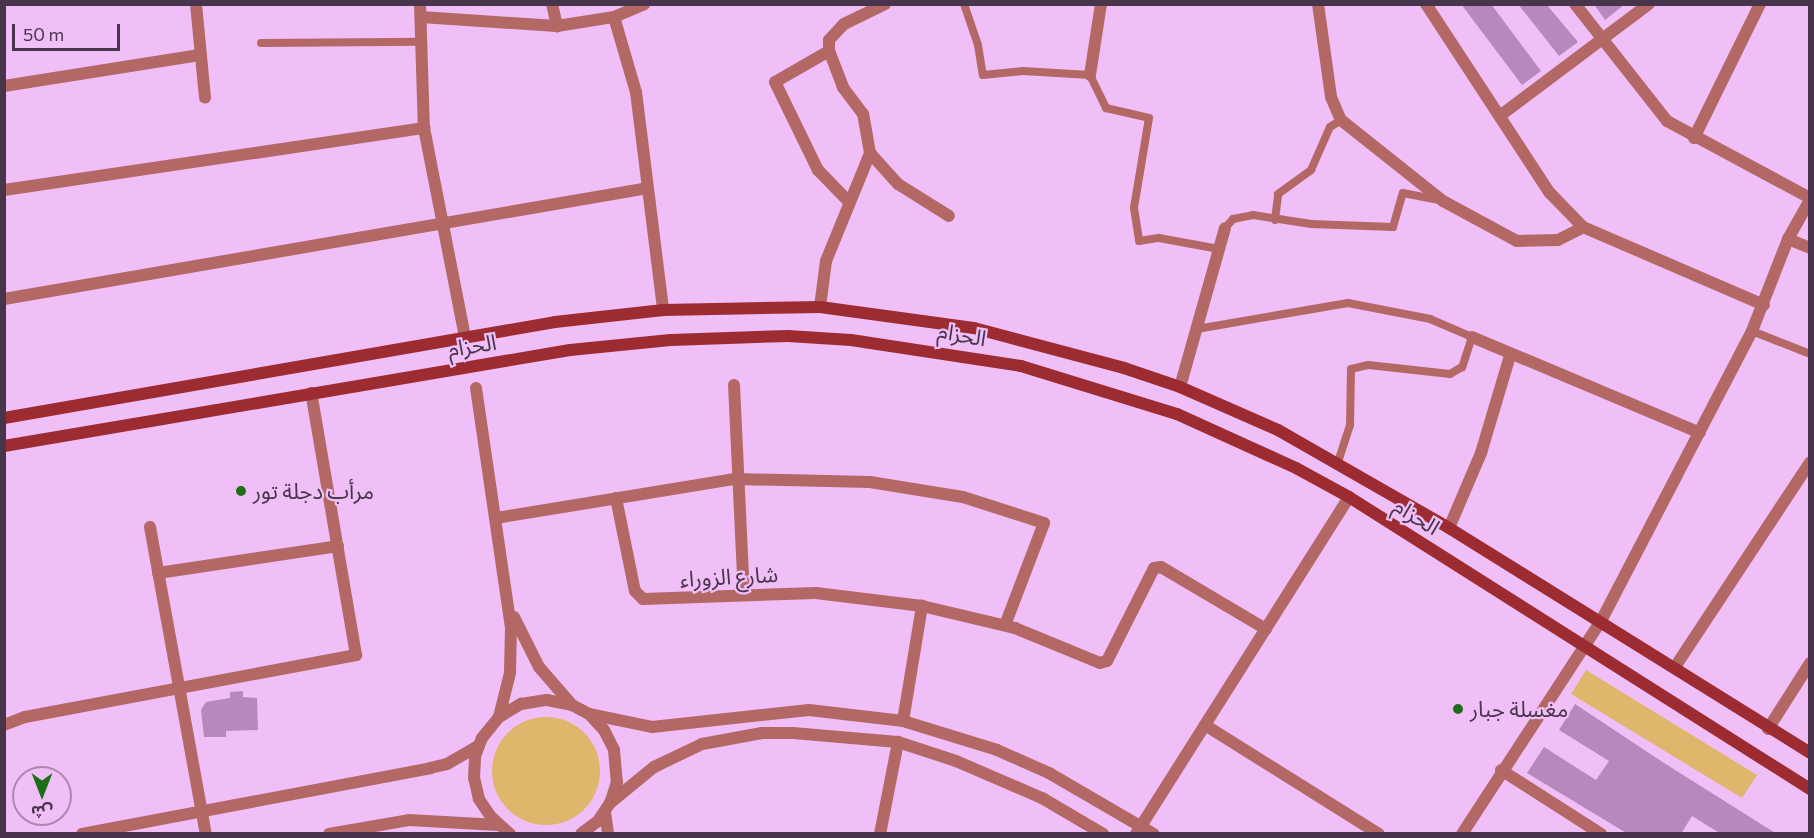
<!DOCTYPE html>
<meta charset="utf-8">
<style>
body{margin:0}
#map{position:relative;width:1814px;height:838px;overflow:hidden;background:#f0bff7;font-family:Commissioner,"Noto Sans Arabic",sans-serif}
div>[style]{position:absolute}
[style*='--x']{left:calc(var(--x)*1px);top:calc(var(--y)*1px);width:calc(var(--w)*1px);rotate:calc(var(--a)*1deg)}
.green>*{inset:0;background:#deb76c}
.round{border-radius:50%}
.building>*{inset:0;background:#b688bd}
.service>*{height:8px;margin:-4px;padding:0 4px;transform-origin:4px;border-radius:4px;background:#b46866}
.minor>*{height:12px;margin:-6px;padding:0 6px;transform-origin:6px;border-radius:6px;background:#b46866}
.secondary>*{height:12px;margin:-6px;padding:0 6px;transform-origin:6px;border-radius:6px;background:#9c2c32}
.dots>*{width:16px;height:16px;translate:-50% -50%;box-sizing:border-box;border:3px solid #f0bff7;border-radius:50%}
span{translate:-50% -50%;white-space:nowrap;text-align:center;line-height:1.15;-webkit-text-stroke:4.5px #f0bff7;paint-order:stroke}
.street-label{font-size:22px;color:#48344b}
.poi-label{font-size:22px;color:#48344b}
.left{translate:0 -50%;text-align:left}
.frame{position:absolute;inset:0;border:6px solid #48344b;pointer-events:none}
.north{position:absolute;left:12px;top:766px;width:60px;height:60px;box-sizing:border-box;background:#f0bff7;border:2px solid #ad87b2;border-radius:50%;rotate:180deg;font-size:16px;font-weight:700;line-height:24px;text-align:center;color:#48344b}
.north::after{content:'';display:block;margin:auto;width:21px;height:27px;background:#1c6f17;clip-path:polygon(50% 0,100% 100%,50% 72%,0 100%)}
.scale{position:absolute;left:12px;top:24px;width:108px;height:27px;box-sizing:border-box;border:3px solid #48344b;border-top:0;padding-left:8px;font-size:18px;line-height:21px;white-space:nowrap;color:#48344b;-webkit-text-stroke:4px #f0bff7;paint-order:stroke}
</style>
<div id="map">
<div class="green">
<i style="clip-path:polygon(1586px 670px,1757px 775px,1742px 798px,1571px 694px)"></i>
<i class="round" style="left:492px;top:717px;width:108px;height:108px"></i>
</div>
<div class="building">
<i style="clip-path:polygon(1461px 4px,1491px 4px,1541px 71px,1522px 85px)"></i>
<i style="clip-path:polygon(1518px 4px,1547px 5px,1578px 42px,1559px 56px)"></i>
<i style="clip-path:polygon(1594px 4px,1625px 4px,1605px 20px)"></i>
<i style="clip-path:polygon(243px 691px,243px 697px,257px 698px,258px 730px,226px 731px,226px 737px,204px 737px,201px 710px,206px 702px,230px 698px,230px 692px)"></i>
<i style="clip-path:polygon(1575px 704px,1664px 763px,1777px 834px,1721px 834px,1692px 816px,1681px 834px,1628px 834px,1527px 773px,1544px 747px,1596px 780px,1609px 761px,1559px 730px)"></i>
</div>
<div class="service">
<i style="--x:964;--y:4;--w:43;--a:71.1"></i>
<i style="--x:978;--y:45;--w:30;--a:81"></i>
<i style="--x:983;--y:75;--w:40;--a:-5.7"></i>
<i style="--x:1023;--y:71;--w:67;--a:3.4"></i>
<i style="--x:1090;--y:75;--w:37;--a:64"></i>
<i style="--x:1106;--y:108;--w:44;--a:13.1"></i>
<i style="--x:1149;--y:118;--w:91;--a:99.5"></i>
<i style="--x:1134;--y:208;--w:33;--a:81"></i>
<i style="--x:1139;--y:241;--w:20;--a:-9"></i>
<i style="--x:1159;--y:238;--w:61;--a:10.4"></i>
<i style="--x:261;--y:43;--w:162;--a:-0.4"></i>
<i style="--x:1275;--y:220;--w:26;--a:-83"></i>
<i style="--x:1278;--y:194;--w:41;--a:-36"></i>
<i style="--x:1311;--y:170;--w:47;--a:-66.2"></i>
<i style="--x:1330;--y:127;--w:13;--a:-32"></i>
<i style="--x:1225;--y:228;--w:12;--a:-48"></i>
<i style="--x:1233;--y:219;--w:20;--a:-11"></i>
<i style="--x:1253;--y:215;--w:59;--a:8.8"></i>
<i style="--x:1311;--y:224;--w:82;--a:2.1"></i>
<i style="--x:1393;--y:227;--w:35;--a:-74"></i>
<i style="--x:1403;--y:193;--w:37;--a:11"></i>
<i style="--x:1197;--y:329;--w:153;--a:-9.8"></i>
<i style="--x:1348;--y:303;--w:84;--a:11"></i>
<i style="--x:1430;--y:319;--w:46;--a:23.2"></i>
<i style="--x:1472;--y:337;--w:32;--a:108"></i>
<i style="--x:1462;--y:367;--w:14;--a:150"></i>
<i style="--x:1450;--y:374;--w:82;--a:-173.7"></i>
<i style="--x:1368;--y:365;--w:17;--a:167"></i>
<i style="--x:1351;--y:369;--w:56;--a:91"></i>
<i style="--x:1350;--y:425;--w:38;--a:108"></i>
<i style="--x:1752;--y:331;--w:62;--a:21.6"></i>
</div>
<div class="minor">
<i style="--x:196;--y:4;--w:94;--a:84.5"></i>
<i style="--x:420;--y:4;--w:124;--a:88.2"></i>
<i style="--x:424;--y:128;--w:213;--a:78.9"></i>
<i style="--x:552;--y:4;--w:23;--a:77"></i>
<i style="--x:1318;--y:4;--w:94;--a:82"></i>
<i style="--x:1331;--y:97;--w:25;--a:67"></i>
<i style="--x:1341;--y:120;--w:130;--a:38.5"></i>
<i style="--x:1443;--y:201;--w:84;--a:28.4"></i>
<i style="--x:1517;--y:241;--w:41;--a:-1.4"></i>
<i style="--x:1558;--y:240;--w:28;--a:-27"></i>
<i style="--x:1426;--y:4;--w:225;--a:56.8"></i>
<i style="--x:1549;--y:192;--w:49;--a:45.8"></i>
<i style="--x:1583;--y:227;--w:197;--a:23.3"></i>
<i style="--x:1575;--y:4;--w:149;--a:51.8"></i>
<i style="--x:1667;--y:121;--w:162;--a:28.3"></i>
<i style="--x:421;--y:17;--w:136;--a:3.8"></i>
<i style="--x:557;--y:26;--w:58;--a:-9"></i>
<i style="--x:614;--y:17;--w:33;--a:-23"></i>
<i style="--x:614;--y:17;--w:78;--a:73.7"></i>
<i style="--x:636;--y:92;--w:220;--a:82.9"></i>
<i style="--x:829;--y:51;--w:62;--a:150.1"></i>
<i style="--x:775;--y:82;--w:98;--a:64"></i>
<i style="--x:818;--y:170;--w:43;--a:45.9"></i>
<i style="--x:1090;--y:75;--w:72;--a:-81.2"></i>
<i style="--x:4;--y:86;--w:198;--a:-9"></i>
<i style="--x:1501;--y:115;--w:185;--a:-36.9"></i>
<i style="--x:1694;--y:138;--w:149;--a:-63.8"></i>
<i style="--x:870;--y:153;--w:42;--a:47.9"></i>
<i style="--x:898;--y:184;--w:60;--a:32.1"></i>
<i style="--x:4;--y:190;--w:425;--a:-8.4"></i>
<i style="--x:1788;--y:239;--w:24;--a:22"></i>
<i style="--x:4;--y:299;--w:653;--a:-9.78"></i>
<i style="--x:820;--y:307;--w:46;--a:-82.6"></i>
<i style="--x:826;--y:261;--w:117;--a:-67.8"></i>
<i style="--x:870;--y:153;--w:40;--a:-100"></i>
<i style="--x:863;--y:114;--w:34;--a:-127"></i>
<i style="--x:843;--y:87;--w:39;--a:-111"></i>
<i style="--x:829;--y:51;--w:11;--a:-90"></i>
<i style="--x:829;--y:40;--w:22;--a:-47"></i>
<i style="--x:844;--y:24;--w:46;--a:-26"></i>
<i style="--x:1472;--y:337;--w:247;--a:22.8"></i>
<i style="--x:734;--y:385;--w:210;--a:87.3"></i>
<i style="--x:1180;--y:387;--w:165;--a:-74.2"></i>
<i style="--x:476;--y:388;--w:243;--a:81.7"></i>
<i style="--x:511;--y:628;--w:45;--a:91.3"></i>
<i style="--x:510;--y:673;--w:45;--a:104"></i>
<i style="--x:616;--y:498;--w:95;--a:78.5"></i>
<i style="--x:635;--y:591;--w:11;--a:45"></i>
<i style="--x:643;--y:599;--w:173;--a:-2"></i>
<i style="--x:816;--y:593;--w:107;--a:7"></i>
<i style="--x:922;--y:606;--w:96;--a:13.3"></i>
<i style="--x:1015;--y:628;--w:92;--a:22.4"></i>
<i style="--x:1100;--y:663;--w:7;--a:-16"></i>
<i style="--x:1107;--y:661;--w:104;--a:-63.2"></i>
<i style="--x:1154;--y:568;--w:7;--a:-8"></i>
<i style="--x:1161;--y:567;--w:122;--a:30.6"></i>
<i style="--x:496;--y:518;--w:242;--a:-9.3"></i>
<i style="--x:735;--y:479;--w:135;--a:1.3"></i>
<i style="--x:870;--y:482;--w:94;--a:9.2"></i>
<i style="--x:963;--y:497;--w:85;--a:17.8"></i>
<i style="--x:1044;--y:523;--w:109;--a:110.9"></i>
<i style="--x:150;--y:527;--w:312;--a:79.7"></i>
<i style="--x:1449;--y:528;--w:82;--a:-66.9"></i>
<i style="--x:1481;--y:453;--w:101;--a:-73.4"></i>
<i style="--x:158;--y:573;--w:182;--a:-8.5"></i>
<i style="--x:514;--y:617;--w:56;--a:63.4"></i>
<i style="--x:539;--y:667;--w:50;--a:49"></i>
<i style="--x:1675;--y:667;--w:245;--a:-56.6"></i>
<i style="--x:589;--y:714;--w:64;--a:11.7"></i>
<i style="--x:652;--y:727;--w:158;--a:-6.2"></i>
<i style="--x:809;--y:710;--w:95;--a:6.7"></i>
<i style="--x:903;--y:721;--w:98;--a:17.1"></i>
<i style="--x:997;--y:750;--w:57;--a:23.9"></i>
<i style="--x:1049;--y:773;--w:121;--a:30.2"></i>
<i style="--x:903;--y:721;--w:117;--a:-80.6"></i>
<i style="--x:4;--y:725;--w:22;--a:-21"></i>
<i style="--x:25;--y:717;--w:337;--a:-10.6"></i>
<i style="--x:356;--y:655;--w:266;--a:-99.7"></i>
<i style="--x:1205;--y:725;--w:205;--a:32.1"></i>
<i style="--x:1768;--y:729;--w:78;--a:-57.5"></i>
<i style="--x:1501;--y:770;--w:119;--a:32.6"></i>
<i style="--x:610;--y:803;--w:57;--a:-39.3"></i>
<i style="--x:654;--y:767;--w:53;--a:-25.6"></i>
<i style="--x:702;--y:744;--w:61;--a:-10.4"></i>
<i style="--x:762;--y:733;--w:31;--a:0"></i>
<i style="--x:793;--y:733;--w:105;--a:4.9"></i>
<i style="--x:898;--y:742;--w:61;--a:18.1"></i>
<i style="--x:956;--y:761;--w:94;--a:23.3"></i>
<i style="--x:1042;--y:798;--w:71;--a:30.5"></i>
<i style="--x:605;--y:812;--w:22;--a:82"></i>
<i style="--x:82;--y:834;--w:354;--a:-10.7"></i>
<i style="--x:430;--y:768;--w:17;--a:-13"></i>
<i style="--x:447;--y:764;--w:36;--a:-30"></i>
<i style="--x:329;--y:834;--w:81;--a:-9.9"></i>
<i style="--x:409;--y:820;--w:89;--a:3.2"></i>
<i style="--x:510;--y:834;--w:25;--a:-138"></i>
<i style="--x:491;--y:817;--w:22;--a:-124"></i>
<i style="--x:479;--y:799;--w:22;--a:-103"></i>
<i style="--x:474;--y:778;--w:22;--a:-87"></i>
<i style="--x:475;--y:756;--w:19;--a:-69"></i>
<i style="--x:482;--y:738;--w:27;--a:-51"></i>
<i style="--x:499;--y:717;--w:26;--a:-31"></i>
<i style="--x:521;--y:704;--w:26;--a:-9"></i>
<i style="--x:547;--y:700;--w:25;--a:11"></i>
<i style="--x:572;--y:705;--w:19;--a:28"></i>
<i style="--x:589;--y:714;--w:22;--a:47"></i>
<i style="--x:604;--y:730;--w:22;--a:63"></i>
<i style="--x:614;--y:750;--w:32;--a:85"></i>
<i style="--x:617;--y:782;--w:22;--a:108"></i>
<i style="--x:610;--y:803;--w:22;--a:124"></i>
<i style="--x:598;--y:821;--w:21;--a:143"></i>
<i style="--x:880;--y:834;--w:94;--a:-78.9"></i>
<i style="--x:1136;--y:834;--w:399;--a:-57.7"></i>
<i style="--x:1462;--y:834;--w:254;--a:-56.9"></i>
<i style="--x:1601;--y:621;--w:327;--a:-62.5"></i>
<i style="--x:1752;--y:331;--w:99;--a:-68.6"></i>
<i style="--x:1788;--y:239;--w:45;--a:-60.6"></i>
</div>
<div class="secondary">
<i style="--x:4;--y:418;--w:559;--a:-9.88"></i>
<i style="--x:555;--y:322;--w:109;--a:-6.3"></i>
<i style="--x:663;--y:310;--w:157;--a:-1.1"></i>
<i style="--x:820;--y:307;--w:155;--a:7.8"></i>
<i style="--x:974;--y:328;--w:155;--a:14.9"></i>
<i style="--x:1124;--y:368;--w:59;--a:18.7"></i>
<i style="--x:1180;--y:387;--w:107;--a:23.7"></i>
<i style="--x:1278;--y:430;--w:197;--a:29.8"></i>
<i style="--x:1449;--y:528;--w:425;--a:31.9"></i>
<i style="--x:4;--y:446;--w:574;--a:-9.63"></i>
<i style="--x:570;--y:350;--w:101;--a:-5.7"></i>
<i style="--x:671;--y:340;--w:117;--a:-2"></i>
<i style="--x:788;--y:336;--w:63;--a:3.6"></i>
<i style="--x:851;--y:340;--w:172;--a:8.7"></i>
<i style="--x:1021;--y:366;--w:163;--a:17.1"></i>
<i style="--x:1177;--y:414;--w:131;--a:24.4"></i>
<i style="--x:1296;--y:468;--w:60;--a:28.7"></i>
<i style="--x:1349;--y:497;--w:546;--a:32.35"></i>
</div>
<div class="dots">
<i style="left:241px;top:491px;background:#1c6f17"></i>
<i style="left:1458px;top:709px;background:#1c6f17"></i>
</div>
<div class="street-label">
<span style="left:962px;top:334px;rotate:10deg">الحزام</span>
<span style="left:472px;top:345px;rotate:-9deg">الحزام</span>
<span style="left:1417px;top:516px;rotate:32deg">الحزام</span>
<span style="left:729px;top:576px;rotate:-3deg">شارع الزوراء</span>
</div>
<div class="poi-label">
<span class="left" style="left:253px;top:491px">مرأب دجلة تور</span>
<span class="left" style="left:1470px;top:709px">مغسلة جبار</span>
</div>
<div class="frame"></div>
<div class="north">ش</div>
<div class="scale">50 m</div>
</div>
